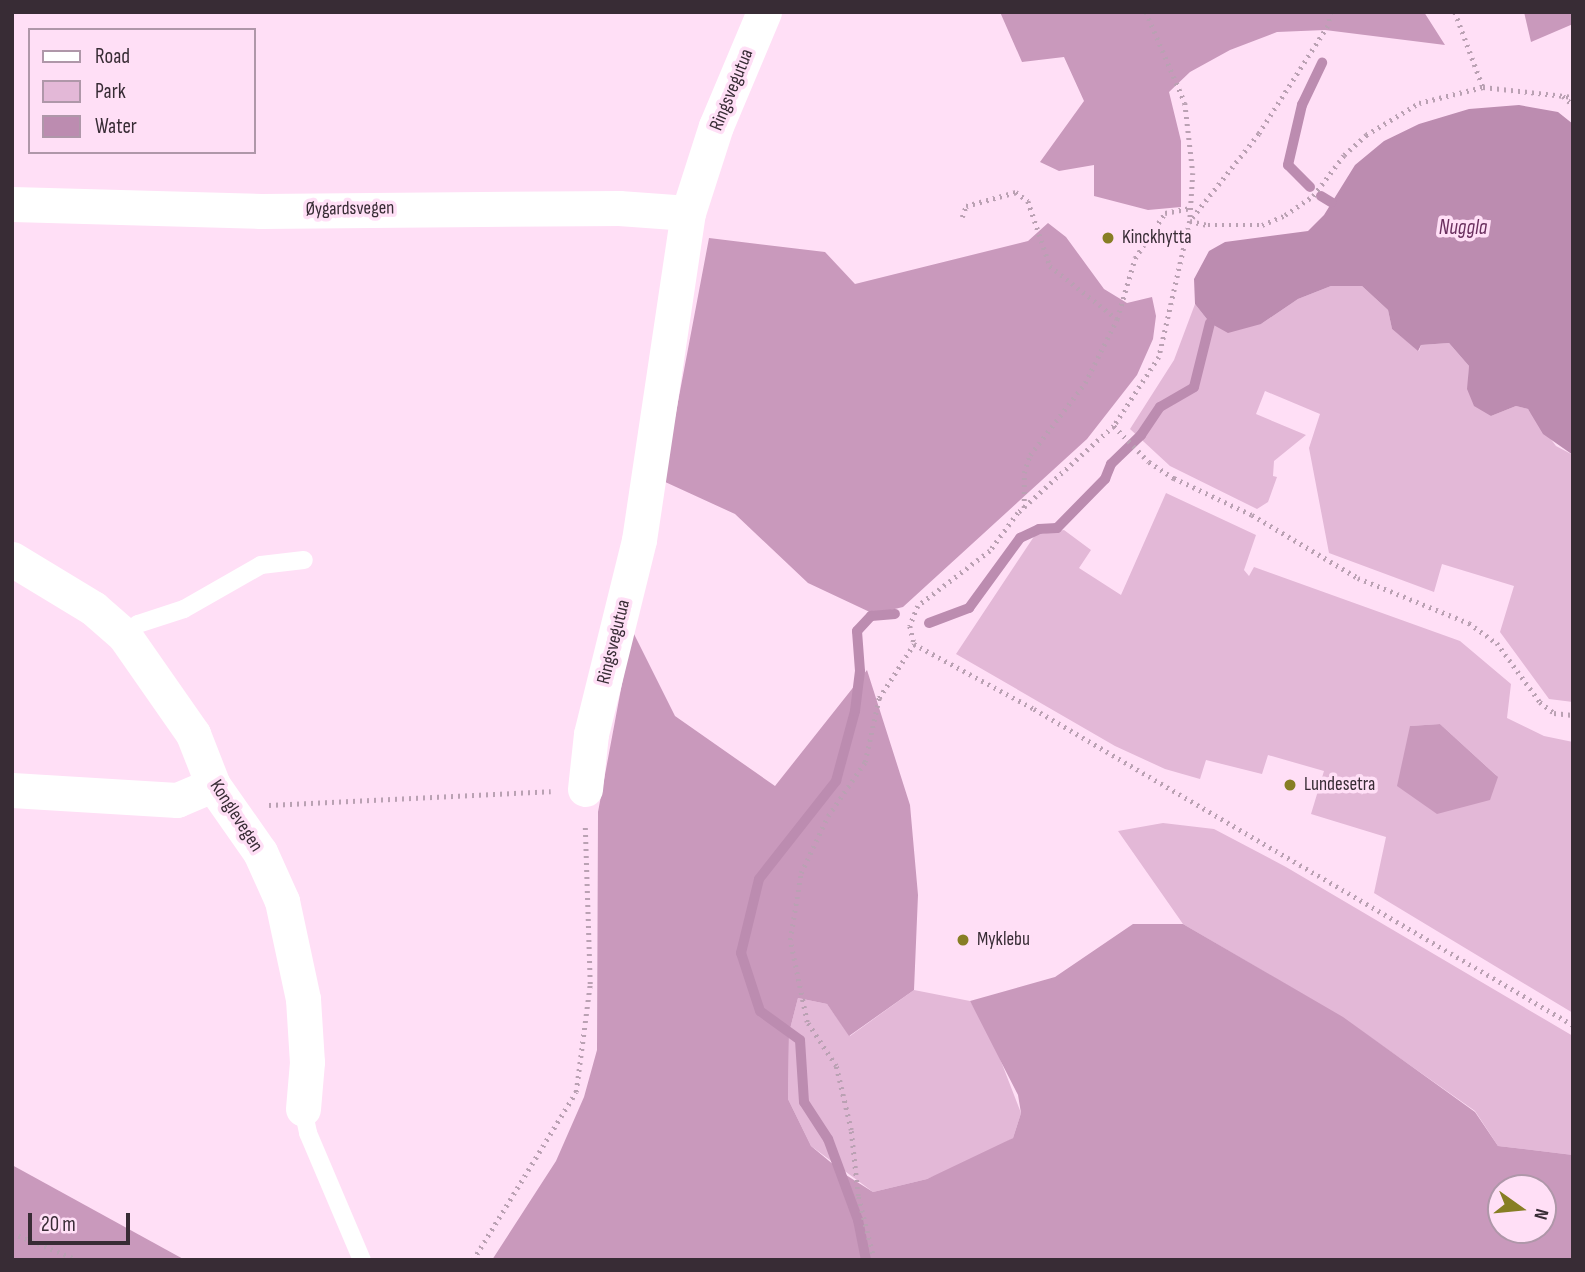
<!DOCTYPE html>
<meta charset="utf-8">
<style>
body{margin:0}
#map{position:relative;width:1585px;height:1272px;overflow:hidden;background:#ffdff6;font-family:"Sofia Sans Condensed",sans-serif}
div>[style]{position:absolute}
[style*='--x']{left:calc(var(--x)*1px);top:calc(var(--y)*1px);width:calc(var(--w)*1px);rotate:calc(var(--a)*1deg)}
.green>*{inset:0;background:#e3b8d7}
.forest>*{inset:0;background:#c999bc}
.water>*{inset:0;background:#bc8cb0}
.stream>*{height:10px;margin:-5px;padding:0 5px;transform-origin:5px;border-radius:5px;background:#bc8cb0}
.path>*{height:4.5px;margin-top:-2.25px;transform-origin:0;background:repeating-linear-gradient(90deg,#baa1b3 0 2px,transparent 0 7px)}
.service>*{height:18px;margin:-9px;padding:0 9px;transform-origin:9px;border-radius:9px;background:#fff}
.minor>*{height:35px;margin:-17.5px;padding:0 17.5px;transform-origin:17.5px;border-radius:17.5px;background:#fff}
.dots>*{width:19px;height:19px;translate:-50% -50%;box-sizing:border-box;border:4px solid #ffdff6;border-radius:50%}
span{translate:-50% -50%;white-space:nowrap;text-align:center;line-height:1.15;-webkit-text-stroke:7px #ffdff6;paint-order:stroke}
.street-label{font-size:19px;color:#382c35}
.poi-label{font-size:19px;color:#382c35}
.left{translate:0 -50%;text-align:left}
.water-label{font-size:21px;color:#6a2f5e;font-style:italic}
.frame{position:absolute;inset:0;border:14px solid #382c35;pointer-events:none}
.legend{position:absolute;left:28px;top:28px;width:228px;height:126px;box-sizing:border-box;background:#ffdff6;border:2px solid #af97a9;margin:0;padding:9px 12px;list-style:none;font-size:21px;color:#382c35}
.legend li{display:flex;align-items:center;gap:14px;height:35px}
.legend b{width:35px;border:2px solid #af97a9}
.north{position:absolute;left:1487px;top:1174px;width:70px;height:70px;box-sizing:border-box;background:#ffdff6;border:2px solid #af97a9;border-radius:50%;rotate:105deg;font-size:19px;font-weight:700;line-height:28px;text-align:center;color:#382c35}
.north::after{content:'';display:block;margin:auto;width:24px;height:32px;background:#877e24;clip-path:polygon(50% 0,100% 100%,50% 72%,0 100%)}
.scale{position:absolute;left:28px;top:1213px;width:102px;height:32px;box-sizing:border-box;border:4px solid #382c35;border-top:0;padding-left:9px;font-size:21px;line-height:24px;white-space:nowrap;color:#382c35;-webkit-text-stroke:5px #ffdff6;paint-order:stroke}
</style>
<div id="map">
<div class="green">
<i style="clip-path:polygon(1331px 286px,1362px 286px,1388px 310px,1392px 329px,1419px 351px,1421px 345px,1449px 343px,1469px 366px,1468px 389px,1491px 416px,1516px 406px,1528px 409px,1556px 446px,1573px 455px,1573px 702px,1549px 699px,1500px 632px,1514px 586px,1442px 564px,1434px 592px,1329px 553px,1309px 448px,1320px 414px,1265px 391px,1256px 414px,1306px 435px,1274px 461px,1273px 476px,1277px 477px,1268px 502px,1257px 509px,1170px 466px,1130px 429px,1174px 360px,1195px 304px,1210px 323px,1261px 324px,1298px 299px)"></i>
<i style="clip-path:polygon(evenodd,1166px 493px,1256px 535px,1244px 570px,1249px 576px,1254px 567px,1460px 641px,1511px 684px,1507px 718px,1544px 736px,1573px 742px,1573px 1013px,1374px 893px,1386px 837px,1311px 814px,1324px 771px,1268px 755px,1262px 774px,1206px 760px,1200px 779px,1165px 769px,1115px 746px,956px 654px,1035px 535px,1064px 530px,1091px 550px,1079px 568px,1121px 595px,1166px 493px,1440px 724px,1497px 776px,1410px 726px,1440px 724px)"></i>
<i style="clip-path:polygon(1163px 823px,1214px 829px,1286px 867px,1573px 1036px,1573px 1155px,1498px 1146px,1475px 1111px,1343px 1018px,1183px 924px,1118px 831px)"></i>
<i style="clip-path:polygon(914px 990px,970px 1001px,992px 1038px,1021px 1113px,1013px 1138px,975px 1160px,927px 1179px,873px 1192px,811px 1146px,788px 1099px,789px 1033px,798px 998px,827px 1004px,850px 1036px)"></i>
</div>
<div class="forest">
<i style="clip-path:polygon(1000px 12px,1424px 12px,1445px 45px,1325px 30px,1277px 32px,1230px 50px,1190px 72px,1169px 92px,1181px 141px,1181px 207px,1148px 210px,1094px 196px,1094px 165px,1059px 171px,1040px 162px,1084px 101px,1064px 57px,1022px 62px)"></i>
<i style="clip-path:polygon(1524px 12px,1573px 12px,1573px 24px,1531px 42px)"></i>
<i style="clip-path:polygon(1048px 223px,1066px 237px,1104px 289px,1127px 303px,1152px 297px,1156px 316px,1153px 339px,1137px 375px,1087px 439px,903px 607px,874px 614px,808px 583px,735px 514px,663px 481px,709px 238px,825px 252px,855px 284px,1028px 241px)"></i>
<i style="clip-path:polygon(evenodd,632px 630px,675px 716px,775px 786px,867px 670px,910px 805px,918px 895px,914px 990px,849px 1036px,827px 1004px,798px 998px,789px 1033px,788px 1099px,811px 1146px,846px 1175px,873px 1192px,927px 1179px,1013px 1138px,1021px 1113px,1018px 1095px,970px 1001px,1055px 977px,1133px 924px,1183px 924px,1343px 1017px,1475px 1112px,1498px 1146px,1573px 1155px,1573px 1260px,492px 1260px,556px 1161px,584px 1097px,597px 1050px,598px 812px,632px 630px,1501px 1188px,1543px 1188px,1543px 1230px,1501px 1230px,1501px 1188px)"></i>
<i style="clip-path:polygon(1440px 724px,1498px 777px,1490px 800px,1437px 814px,1397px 786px,1410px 726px)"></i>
<i style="clip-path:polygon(12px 1165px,185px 1260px,12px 1260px)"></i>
</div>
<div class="water">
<i style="clip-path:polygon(1519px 105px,1558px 112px,1573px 124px,1573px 455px,1543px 434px,1528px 409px,1516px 406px,1491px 416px,1474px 406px,1467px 389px,1469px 366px,1449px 343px,1421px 345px,1418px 351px,1392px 329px,1388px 310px,1362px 286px,1331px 286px,1298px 299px,1261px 324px,1228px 333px,1210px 323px,1195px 304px,1194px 279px,1209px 251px,1225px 242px,1308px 231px,1324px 215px,1355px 165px,1384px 141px,1419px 124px,1469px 109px)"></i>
</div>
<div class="stream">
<i style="--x:1310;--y:187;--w:31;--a:-135"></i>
<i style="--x:1288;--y:165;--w:62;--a:-76.9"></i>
<i style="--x:1302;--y:105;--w:47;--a:-64.5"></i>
<i style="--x:1321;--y:196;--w:12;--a:31"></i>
<i style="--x:929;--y:623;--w:43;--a:-20.6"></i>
<i style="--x:969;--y:608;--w:87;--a:-53.9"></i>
<i style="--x:1020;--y:538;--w:21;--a:-25"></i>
<i style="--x:1039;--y:529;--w:18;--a:-3"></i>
<i style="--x:1057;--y:528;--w:69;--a:-45.6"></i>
<i style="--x:1105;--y:479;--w:16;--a:-68"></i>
<i style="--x:1111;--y:464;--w:42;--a:-44"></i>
<i style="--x:1141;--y:435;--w:34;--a:-56"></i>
<i style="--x:1160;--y:407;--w:39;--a:-30"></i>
<i style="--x:1194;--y:387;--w:66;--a:-76"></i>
<i style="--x:866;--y:1260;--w:41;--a:-101.3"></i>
<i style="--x:858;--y:1220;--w:86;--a:-110.3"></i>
<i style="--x:828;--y:1139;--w:44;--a:-123"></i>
<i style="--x:804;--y:1102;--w:62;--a:-93.7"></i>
<i style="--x:800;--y:1040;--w:49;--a:-144.1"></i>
<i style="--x:760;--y:1011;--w:61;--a:-108.1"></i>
<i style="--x:741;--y:953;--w:76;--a:-76.3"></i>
<i style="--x:759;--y:879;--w:125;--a:-51.8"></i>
<i style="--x:836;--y:781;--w:73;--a:-74.8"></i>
<i style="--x:855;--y:711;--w:40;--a:-82.9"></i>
<i style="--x:860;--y:671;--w:40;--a:-94.3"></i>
<i style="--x:857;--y:631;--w:21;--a:-47"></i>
<i style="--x:871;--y:616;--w:24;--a:-5"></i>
</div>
<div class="path">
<i style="--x:1146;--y:12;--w:99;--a:66.8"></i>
<i style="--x:1185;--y:103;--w:70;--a:83.5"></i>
<i style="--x:1193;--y:173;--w:48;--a:93.6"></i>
<i style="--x:1190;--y:221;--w:18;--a:13"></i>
<i style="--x:1208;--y:225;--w:54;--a:0"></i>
<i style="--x:1262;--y:225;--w:25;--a:-23"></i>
<i style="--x:1285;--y:215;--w:34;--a:-34"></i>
<i style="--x:1313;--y:196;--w:51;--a:-52.9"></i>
<i style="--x:1344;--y:155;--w:30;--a:-42"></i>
<i style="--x:1366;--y:135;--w:62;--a:-31.1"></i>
<i style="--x:1419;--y:103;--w:66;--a:-14"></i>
<i style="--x:1483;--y:87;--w:91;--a:6.3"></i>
<i style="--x:1331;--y:12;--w:14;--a:102"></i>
<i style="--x:1328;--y:26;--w:128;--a:122.6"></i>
<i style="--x:1259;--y:134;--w:111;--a:128.4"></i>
<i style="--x:1190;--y:221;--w:139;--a:102.8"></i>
<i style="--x:1159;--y:357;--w:82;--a:123.1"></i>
<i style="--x:1114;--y:426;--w:50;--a:45.8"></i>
<i style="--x:1149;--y:462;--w:30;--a:33"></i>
<i style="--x:1174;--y:478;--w:86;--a:25.4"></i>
<i style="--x:1252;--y:515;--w:123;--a:30.7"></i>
<i style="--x:1358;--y:578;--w:120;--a:22.1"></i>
<i style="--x:1469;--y:623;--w:34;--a:36"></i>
<i style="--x:1497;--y:643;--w:73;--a:53.9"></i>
<i style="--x:1540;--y:702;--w:18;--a:38"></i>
<i style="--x:1554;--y:713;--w:19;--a:6"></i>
<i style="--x:1455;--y:12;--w:80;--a:69.5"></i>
<i style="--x:1563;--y:96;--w:13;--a:42"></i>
<i style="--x:962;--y:217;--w:12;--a:-70"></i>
<i style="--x:966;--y:206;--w:52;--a:-15.6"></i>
<i style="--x:1016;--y:192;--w:15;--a:37"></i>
<i style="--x:1028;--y:201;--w:69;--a:71.3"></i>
<i style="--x:1050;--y:266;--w:85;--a:38.3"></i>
<i style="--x:1114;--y:426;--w:130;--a:137.8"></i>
<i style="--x:1018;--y:513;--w:47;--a:126.4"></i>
<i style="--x:990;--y:551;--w:91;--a:142.6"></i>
<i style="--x:918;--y:606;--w:22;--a:112"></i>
<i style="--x:910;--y:626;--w:18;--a:77"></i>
<i style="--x:914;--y:644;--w:136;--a:28.4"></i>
<i style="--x:1034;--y:709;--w:625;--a:30.38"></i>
<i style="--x:1024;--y:508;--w:35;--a:-90"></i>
<i style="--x:1024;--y:473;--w:19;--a:-72"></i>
<i style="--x:1030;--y:455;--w:91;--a:-52.6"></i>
<i style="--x:1085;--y:383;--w:72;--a:-63.4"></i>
<i style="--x:1117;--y:319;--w:64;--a:-73.6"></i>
<i style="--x:1135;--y:258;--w:54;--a:-56.3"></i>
<i style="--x:1165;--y:213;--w:26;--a:-11"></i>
<i style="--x:269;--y:805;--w:282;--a:-2.8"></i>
<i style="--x:12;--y:1233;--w:71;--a:22.2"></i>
<i style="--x:473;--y:1260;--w:197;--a:-58.5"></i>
<i style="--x:576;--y:1092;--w:109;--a:-82.6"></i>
<i style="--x:590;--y:984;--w:161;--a:-91.8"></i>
<i style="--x:874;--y:1260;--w:66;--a:-104"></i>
<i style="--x:858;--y:1196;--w:66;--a:-96.1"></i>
<i style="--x:851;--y:1130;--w:66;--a:-103.2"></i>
<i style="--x:836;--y:1066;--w:53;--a:-123.4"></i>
<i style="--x:807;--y:1022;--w:84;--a:-101.7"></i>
<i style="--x:790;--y:940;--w:68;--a:-80.7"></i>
<i style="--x:801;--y:873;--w:63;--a:-64.7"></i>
<i style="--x:828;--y:816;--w:65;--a:-55.6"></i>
<i style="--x:865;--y:762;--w:66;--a:-77.7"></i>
<i style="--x:879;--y:698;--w:64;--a:-57.1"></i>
</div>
<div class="service">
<i style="--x:124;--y:635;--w:18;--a:-38"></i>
<i style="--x:138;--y:624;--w:48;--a:-18.1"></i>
<i style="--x:184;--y:609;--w:89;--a:-29.7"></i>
<i style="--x:261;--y:565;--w:43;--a:-6.6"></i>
<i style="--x:303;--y:1109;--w:25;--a:78"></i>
<i style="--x:308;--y:1133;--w:138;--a:67"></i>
</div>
<div class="minor">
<i style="--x:12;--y:204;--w:249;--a:1.6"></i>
<i style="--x:261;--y:211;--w:358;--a:-0.5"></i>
<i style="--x:619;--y:208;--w:69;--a:4.1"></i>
<i style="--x:12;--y:559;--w:95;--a:31.2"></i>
<i style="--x:93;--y:608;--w:41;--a:41.1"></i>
<i style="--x:124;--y:635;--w:121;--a:55.1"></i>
<i style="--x:193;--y:734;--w:55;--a:68.6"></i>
<i style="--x:213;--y:785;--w:82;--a:55"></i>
<i style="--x:260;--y:852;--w:54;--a:65.8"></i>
<i style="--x:282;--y:901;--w:100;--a:77.9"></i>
<i style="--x:303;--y:999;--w:63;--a:86.4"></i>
<i style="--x:307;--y:1062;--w:47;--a:94.9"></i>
<i style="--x:585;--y:789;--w:55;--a:-83.8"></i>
<i style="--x:591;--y:734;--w:200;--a:-76.1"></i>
<i style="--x:639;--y:540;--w:331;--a:-81.5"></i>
<i style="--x:688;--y:213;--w:91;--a:-72.2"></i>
<i style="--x:716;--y:126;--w:124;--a:-67.2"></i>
<i style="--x:12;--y:790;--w:165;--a:3.5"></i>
<i style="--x:177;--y:800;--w:39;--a:-23"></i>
</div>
<div class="dots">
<i style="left:1108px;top:238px;background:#877e24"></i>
<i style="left:1290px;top:785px;background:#877e24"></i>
<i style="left:963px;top:940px;background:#877e24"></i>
</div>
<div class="street-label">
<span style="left:732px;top:90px;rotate:-68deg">Ringsvegutua</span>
<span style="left:350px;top:209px;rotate:-1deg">Øygardsvegen</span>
<span style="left:614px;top:642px;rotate:-76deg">Ringsvegutua</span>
<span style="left:236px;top:816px;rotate:57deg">Konglevegen</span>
</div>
<div class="poi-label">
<span class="left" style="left:1122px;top:238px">Kinckhytta</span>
<span class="left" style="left:1304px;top:785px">Lundesetra</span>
<span class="left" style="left:977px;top:940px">Myklebu</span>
</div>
<div class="water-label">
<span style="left:1463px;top:228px">Nuggla</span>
</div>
<div class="frame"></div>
<ul class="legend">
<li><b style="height:9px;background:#fff"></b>Road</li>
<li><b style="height:19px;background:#e3b8d7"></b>Park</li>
<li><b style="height:19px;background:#bc8cb0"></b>Water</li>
</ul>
<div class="north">N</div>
<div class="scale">20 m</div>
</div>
